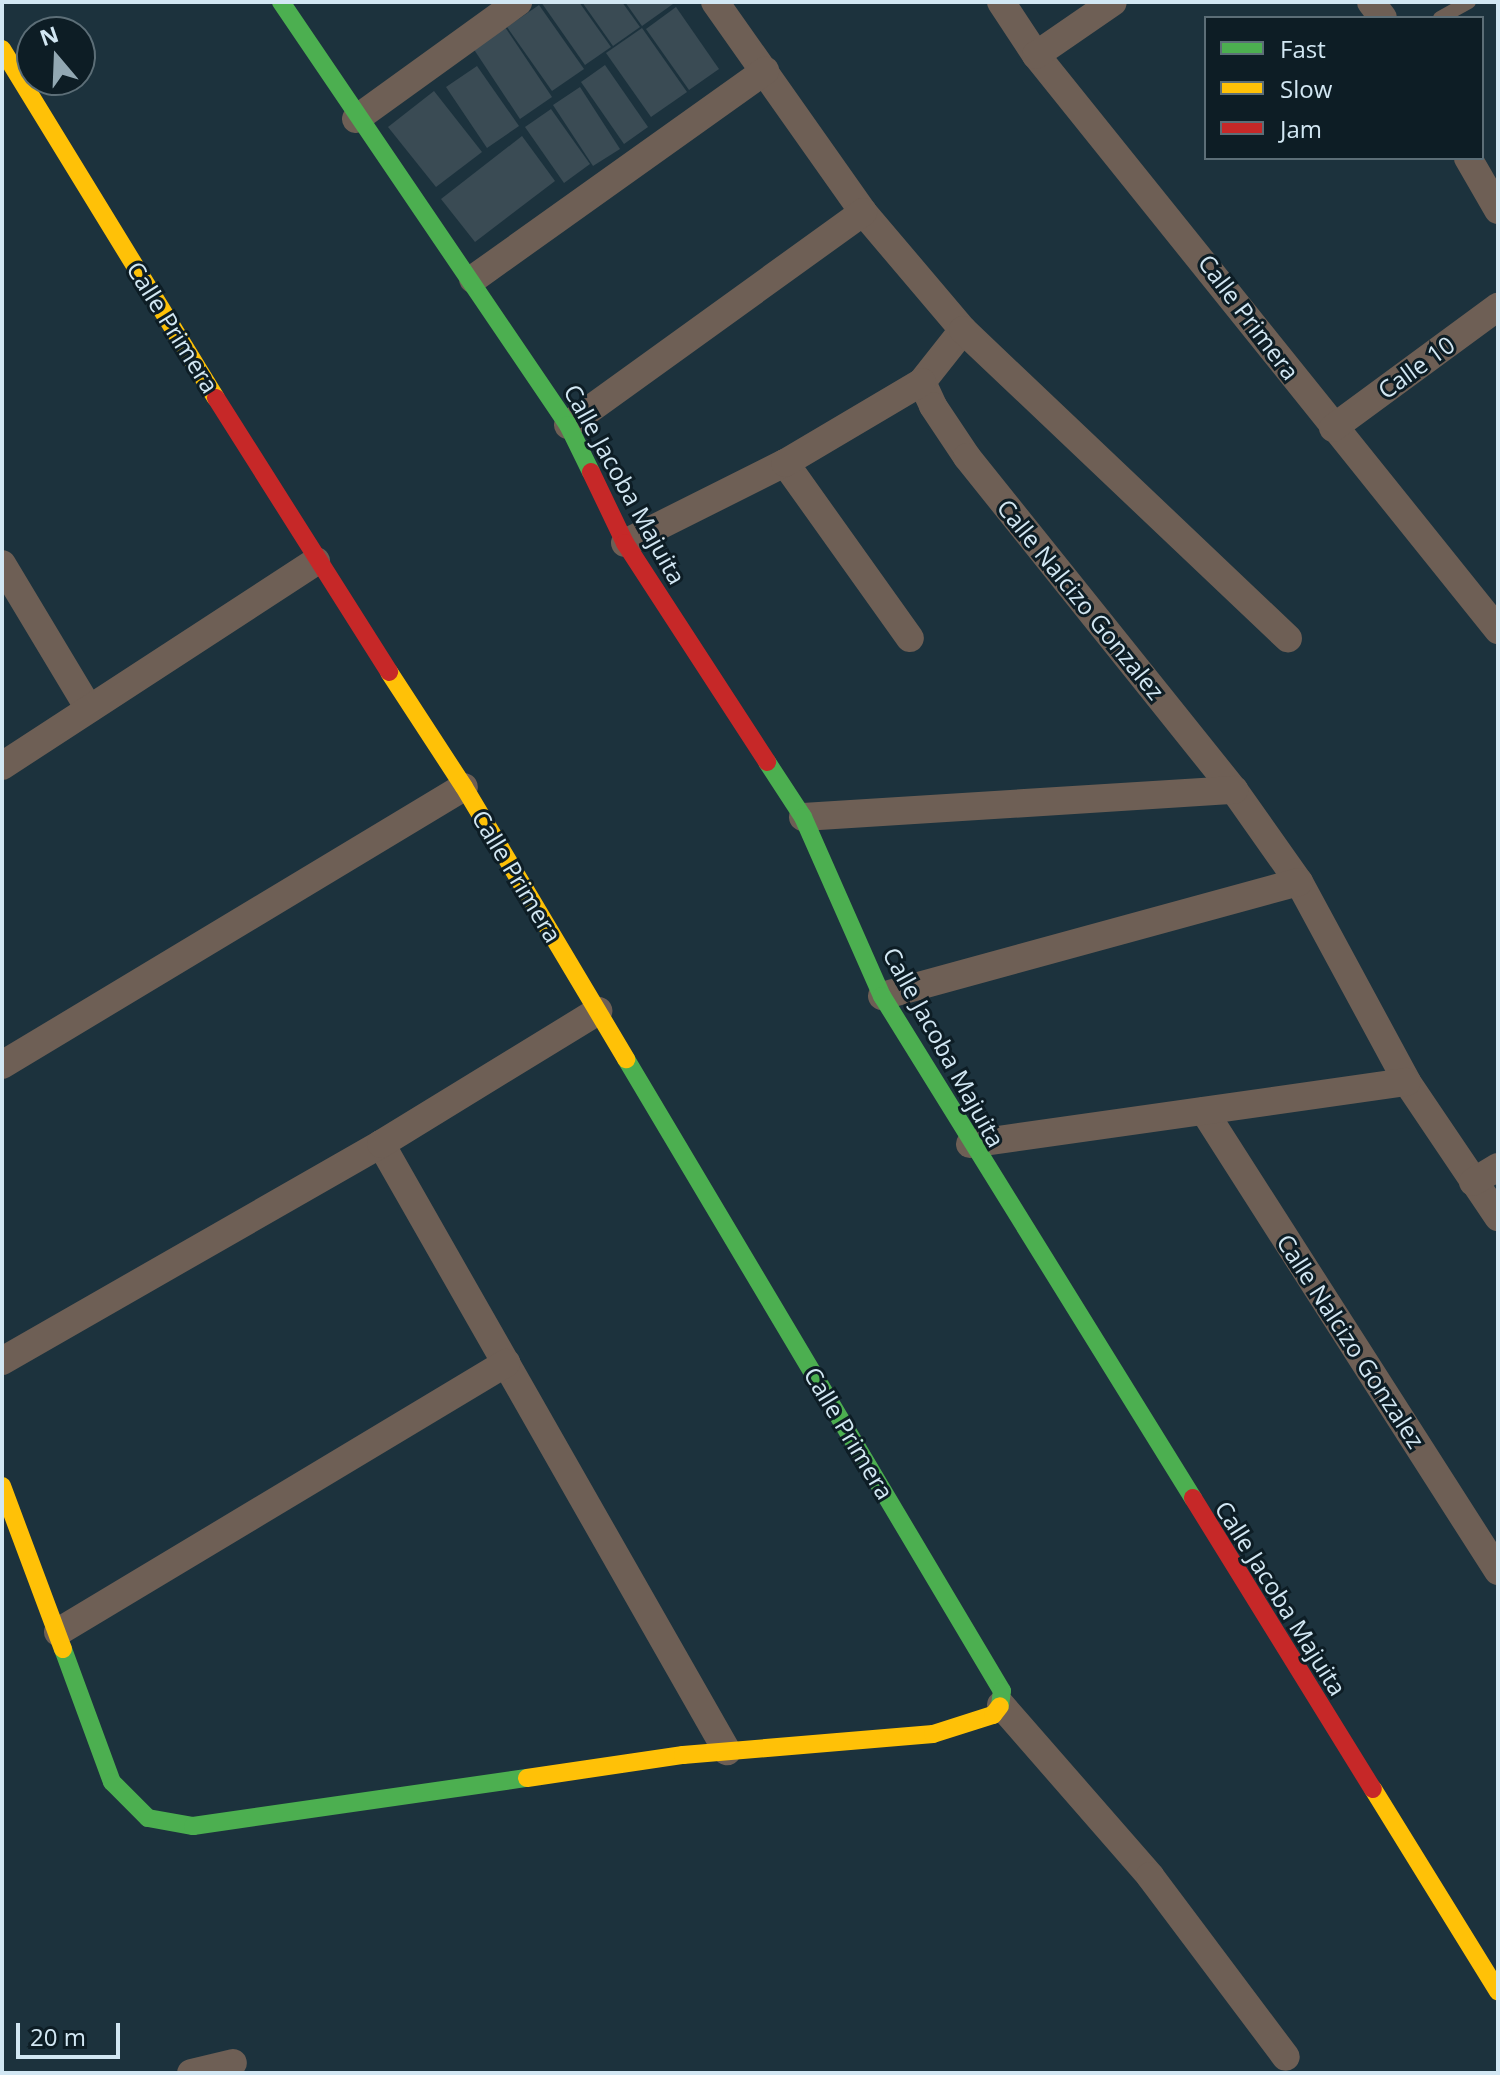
<!DOCTYPE html>
<style>
body{margin:0}
#map{position:relative;width:1500px;height:2075px;overflow:hidden;background:#1c323d;font-family:"Open Sans",sans-serif}
div>[style]{position:absolute}
[style*='--x']{left:calc(var(--x)*1px);top:calc(var(--y)*1px);width:calc(var(--w)*1px);rotate:calc(var(--a)*1deg)}
.building>*{inset:0;background:#3a4b54}
.lane>*{height:14px;margin:-7px;padding:0 7px;transform-origin:7px;border-radius:7px;background:#6e5f55}
.street>*{height:28px;margin:-14px;padding:0 14px;transform-origin:14px;border-radius:14px;background:#6e5f55}
.fast>*{height:18px;margin:-9px;padding:0 9px;transform-origin:9px;border-radius:9px;background:#4caf50}
.slow>*{height:18px;margin:-9px;padding:0 9px;transform-origin:9px;border-radius:9px;background:#ffc107}
.jam>*{height:18px;margin:-9px;padding:0 9px;transform-origin:9px;border-radius:9px;background:#c62828}
span{translate:-50% -50%;white-space:nowrap;text-align:center;line-height:1.15;-webkit-text-stroke:6px #0d1d25;paint-order:stroke}
.street-label{font-size:24px;color:#d2e7f3}
.frame{position:absolute;inset:0;border:4px solid #d2e7f3;pointer-events:none}
.legend{position:absolute;left:1204px;top:16px;width:280px;height:144px;box-sizing:border-box;background:#0d1d25;border:2px solid #5c6e77;margin:0;padding:10px 14px;list-style:none;font-size:24px;color:#d2e7f3}
.legend li{display:flex;align-items:center;gap:16px;height:40px}
.legend b{width:40px;border:2px solid #5c6e77}
.north{position:absolute;left:16px;top:16px;width:80px;height:80px;box-sizing:border-box;background:#0d1d25;border:2px solid #5c6e77;border-radius:50%;rotate:341deg;font-size:22px;font-weight:700;line-height:32px;text-align:center;color:#d2e7f3}
.north::after{content:'';display:block;margin:auto;width:28px;height:36px;background:#92a8b3;clip-path:polygon(50% 0,100% 100%,50% 72%,0 100%)}
.scale{position:absolute;left:16px;top:2023px;width:104px;height:36px;box-sizing:border-box;border:4px solid #d2e7f3;border-top:0;padding-left:10px;font-size:24px;line-height:28px;white-space:nowrap;color:#d2e7f3;-webkit-text-stroke:6px #0d1d25;paint-order:stroke}
</style>
<div id="map">
<div class="building">
<i style="clip-path:polygon(541px 2px,579px 2px,611px 47px,585px 65px)"></i>
<i style="clip-path:polygon(582px 2px,622px 2px,640px 27px,613px 46px)"></i>
<i style="clip-path:polygon(625px 2px,672px 2px,673px 4px,642px 26px)"></i>
<i style="clip-path:polygon(539px 5px,584px 69px,552px 91px,507px 27px)"></i>
<i style="clip-path:polygon(676px 7px,719px 69px,689px 90px,646px 29px)"></i>
<i style="clip-path:polygon(505px 27px,552px 97px,520px 119px,473px 48px)"></i>
<i style="clip-path:polygon(642px 28px,687px 92px,651px 117px,606px 53px)"></i>
<i style="clip-path:polygon(605px 65px,648px 127px,624px 144px,581px 82px)"></i>
<i style="clip-path:polygon(477px 66px,519px 126px,487px 148px,446px 87px)"></i>
<i style="clip-path:polygon(580px 87px,620px 149px,593px 166px,553px 105px)"></i>
<i style="clip-path:polygon(434px 91px,482px 152px,436px 187px,388px 127px)"></i>
<i style="clip-path:polygon(551px 109px,590px 164px,564px 183px,525px 127px)"></i>
<i style="clip-path:polygon(522px 136px,555px 181px,475px 242px,441px 199px)"></i>
</div>
<div class="lane">
<i style="--x:1440;--y:18;--w:33;--a:-29"></i>
</div>
<div class="street">
<i style="--x:715;--y:2;--w:257;--a:54.8"></i>
<i style="--x:863;--y:212;--w:155;--a:49.7"></i>
<i style="--x:963;--y:330;--w:66;--a:128.3"></i>
<i style="--x:922;--y:382;--w:26;--a:65"></i>
<i style="--x:933;--y:406;--w:61;--a:56.3"></i>
<i style="--x:967;--y:457;--w:427;--a:51.3"></i>
<i style="--x:1234;--y:790;--w:113;--a:54.8"></i>
<i style="--x:1299;--y:882;--w:227;--a:61.6"></i>
<i style="--x:1407;--y:1082;--w:163;--a:56"></i>
<i style="--x:1001;--y:2;--w:64;--a:56.6"></i>
<i style="--x:1036;--y:55;--w:738;--a:51.22"></i>
<i style="--x:1371;--y:2;--w:20;--a:53"></i>
<i style="--x:1036;--y:55;--w:93;--a:-34.5"></i>
<i style="--x:356;--y:119;--w:200;--a:-35.8"></i>
<i style="--x:1468;--y:158;--w:60;--a:60"></i>
<i style="--x:473;--y:279;--w:359;--a:-35.5"></i>
<i style="--x:963;--y:330;--w:448;--a:43.5"></i>
<i style="--x:568;--y:425;--w:364;--a:-35.8"></i>
<i style="--x:1333;--y:428;--w:205;--a:-36.3"></i>
<i style="--x:785;--y:463;--w:215;--a:54.5"></i>
<i style="--x:625;--y:543;--w:179;--a:-26.6"></i>
<i style="--x:785;--y:463;--w:159;--a:-30.6"></i>
<i style="--x:2;--y:564;--w:169;--a:59"></i>
<i style="--x:2;--y:766;--w:375;--a:-33.1"></i>
<i style="--x:803;--y:817;--w:432;--a:-3.6"></i>
<i style="--x:882;--y:996;--w:432;--a:-15.3"></i>
<i style="--x:2;--y:1065;--w:539;--a:-31.04"></i>
<i style="--x:1204;--y:1111;--w:546;--a:57.42"></i>
<i style="--x:381;--y:1144;--w:699;--a:60.32"></i>
<i style="--x:970;--y:1144;--w:441;--a:-8.1"></i>
<i style="--x:1473;--y:1182;--w:29;--a:-31"></i>
<i style="--x:2;--y:1361;--w:437;--a:-29.8"></i>
<i style="--x:381;--y:1144;--w:255;--a:-31.5"></i>
<i style="--x:58;--y:1632;--w:523;--a:-30.98"></i>
<i style="--x:1001;--y:1705;--w:227;--a:48.9"></i>
<i style="--x:1150;--y:1876;--w:226;--a:53.1"></i>
<i style="--x:191;--y:2073;--w:43;--a:-13.4"></i>
</div>
<div class="fast">
<i style="--x:281;--y:2;--w:511;--a:55.84"></i>
<i style="--x:568;--y:425;--w:52;--a:63.9"></i>
<i style="--x:767;--y:762;--w:66;--a:56.8"></i>
<i style="--x:803;--y:817;--w:196;--a:66.2"></i>
<i style="--x:882;--y:996;--w:591;--a:58.22"></i>
<i style="--x:626;--y:1059;--w:735;--a:59.25"></i>
<i style="--x:1002;--y:1691;--w:15;--a:98"></i>
<i style="--x:63;--y:1649;--w:142;--a:69.8"></i>
<i style="--x:112;--y:1782;--w:51;--a:45"></i>
<i style="--x:148;--y:1818;--w:46;--a:10.1"></i>
<i style="--x:193;--y:1826;--w:337;--a:-8.2"></i>
</div>
<div class="slow">
<i style="--x:2;--y:49;--w:409;--a:58.5"></i>
<i style="--x:389;--y:672;--w:137;--a:56.9"></i>
<i style="--x:464;--y:787;--w:317;--a:59.2"></i>
<i style="--x:2;--y:1486;--w:174;--a:69.5"></i>
<i style="--x:527;--y:1778;--w:158;--a:-8.4"></i>
<i style="--x:683;--y:1755;--w:251;--a:-4.8"></i>
<i style="--x:933;--y:1734;--w:63;--a:-17.6"></i>
<i style="--x:993;--y:1715;--w:11;--a:-52"></i>
<i style="--x:1373;--y:1789;--w:238;--a:58.3"></i>
</div>
<div class="jam">
<i style="--x:216;--y:398;--w:324;--a:57.7"></i>
<i style="--x:591;--y:472;--w:79;--a:64.4"></i>
<i style="--x:625;--y:543;--w:261;--a:57"></i>
<i style="--x:1193;--y:1498;--w:342;--a:58.3"></i>
</div>
<div class="street-label">
<span style="left:1249px;top:317px;rotate:53deg">Calle Primera</span>
<span style="left:173px;top:327px;rotate:58deg">Calle Primera</span>
<span style="left:1416px;top:367px;rotate:-36deg">Calle 10</span>
<span style="left:625px;top:484px;rotate:61deg">Calle Jacoba Majuita</span>
<span style="left:1081px;top:599px;rotate:51deg">Calle Nalcizo Gonzalez</span>
<span style="left:517px;top:876px;rotate:59deg">Calle Primera</span>
<span style="left:944px;top:1047px;rotate:61deg">Calle Jacoba Majuita</span>
<span style="left:1351px;top:1341px;rotate:57deg">Calle Nalcizo Gonzalez</span>
<span style="left:849px;top:1433px;rotate:59deg">Calle Primera</span>
<span style="left:1281px;top:1598px;rotate:58deg">Calle Jacoba Majuita</span>
</div>
<div class="frame"></div>
<ul class="legend">
<li><b style="height:10px;background:#4caf50"></b>Fast</li>
<li><b style="height:10px;background:#ffc107"></b>Slow</li>
<li><b style="height:10px;background:#c62828"></b>Jam</li>
</ul>
<div class="north">N</div>
<div class="scale">20 m</div>
</div>
